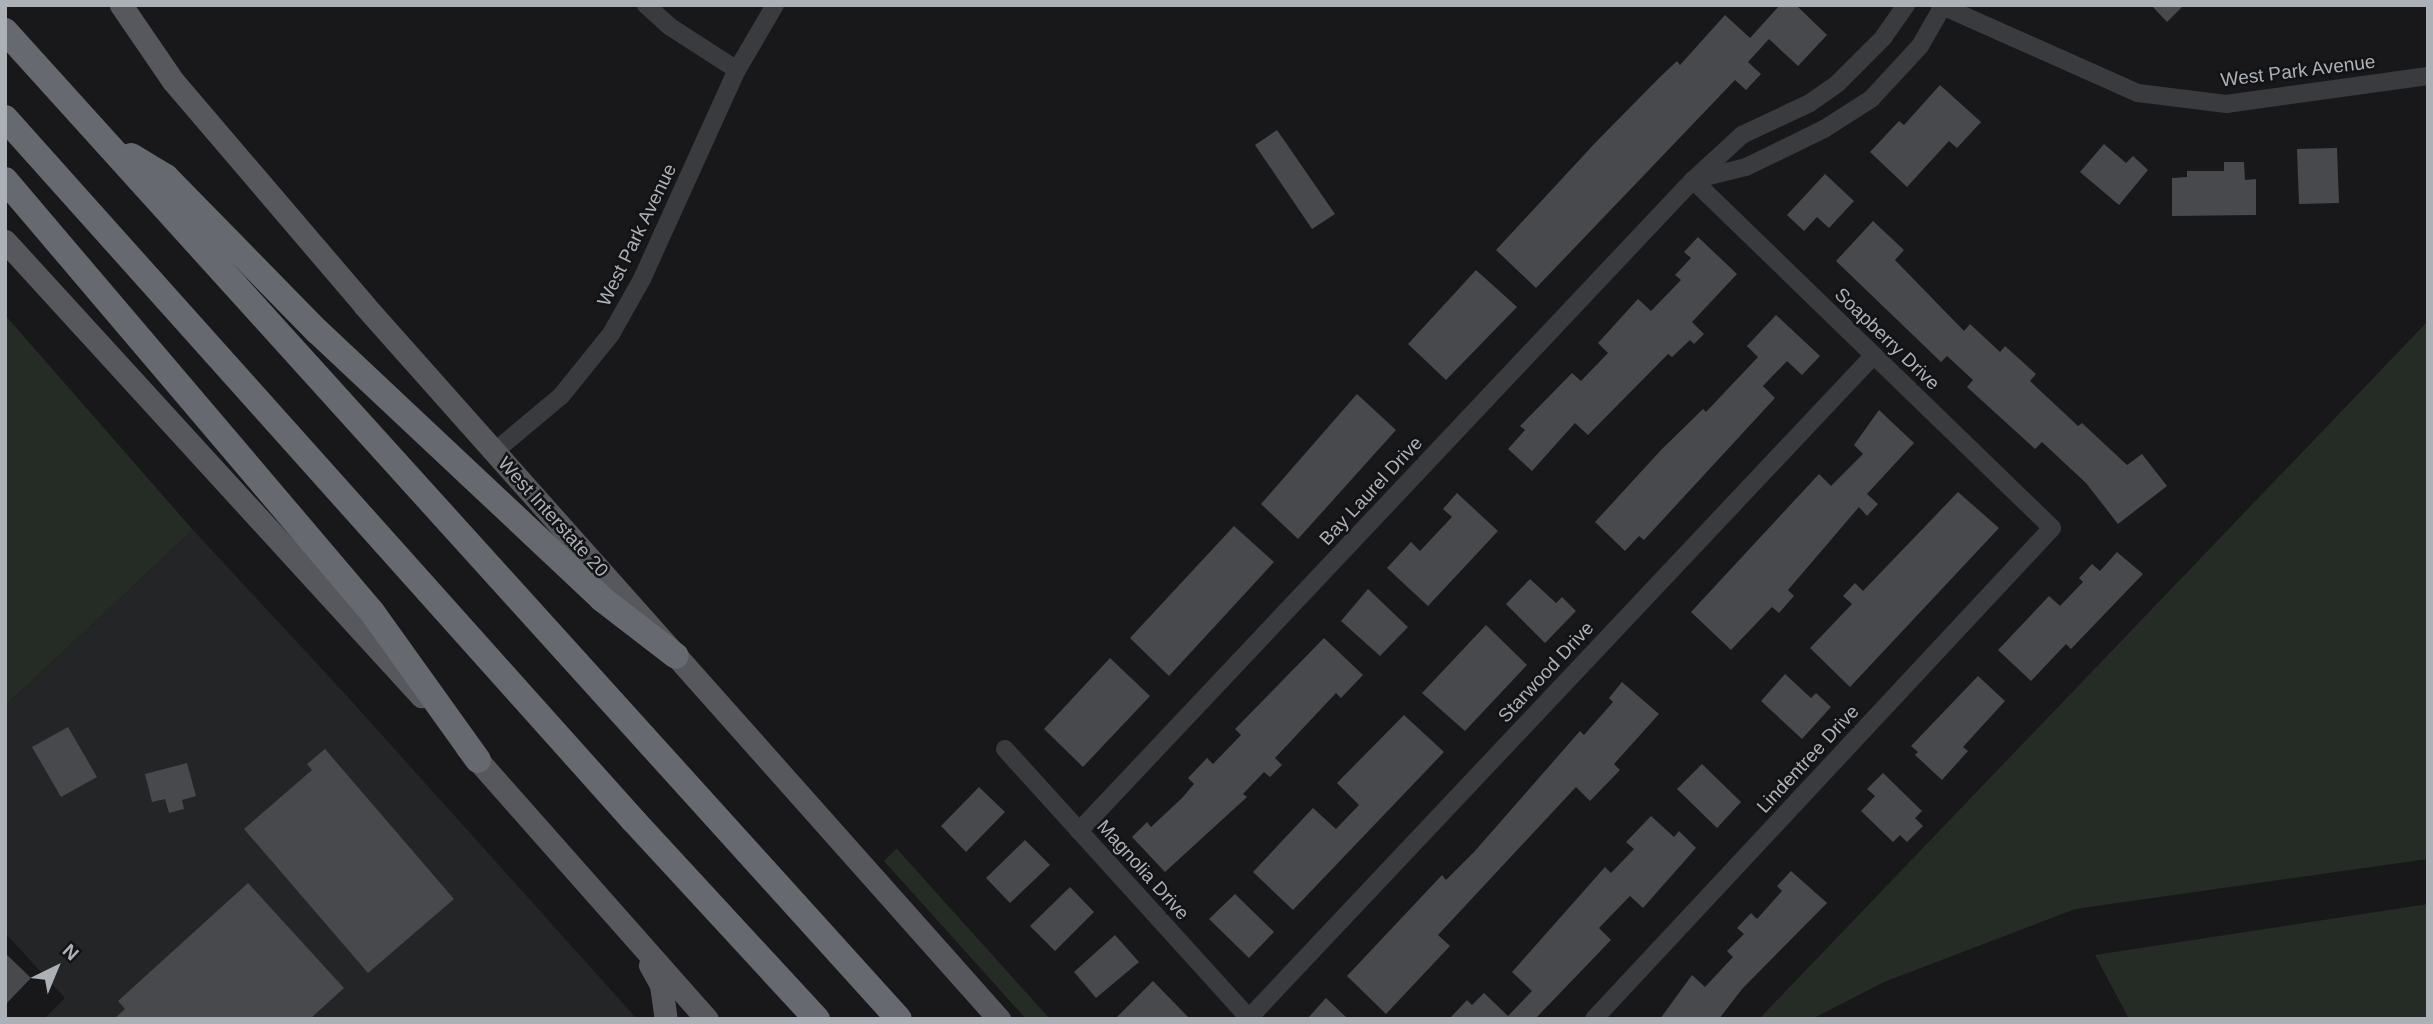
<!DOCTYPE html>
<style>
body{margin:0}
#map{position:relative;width:2433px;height:1024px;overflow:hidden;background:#18181a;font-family:Helvetica,sans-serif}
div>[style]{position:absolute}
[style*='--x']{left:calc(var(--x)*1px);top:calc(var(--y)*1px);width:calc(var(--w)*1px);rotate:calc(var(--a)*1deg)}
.built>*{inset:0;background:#242527}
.green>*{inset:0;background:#252c25}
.building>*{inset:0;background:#47494c}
.minor>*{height:18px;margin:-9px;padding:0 9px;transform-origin:9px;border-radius:9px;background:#3a3b3e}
.major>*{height:23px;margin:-11.5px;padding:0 11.5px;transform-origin:11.5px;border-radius:11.5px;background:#56585d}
.highway>*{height:26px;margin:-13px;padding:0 13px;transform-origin:13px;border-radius:13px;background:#66696f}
span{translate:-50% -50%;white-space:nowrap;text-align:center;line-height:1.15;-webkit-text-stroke:5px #131315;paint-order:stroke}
.street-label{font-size:19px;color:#acb1b8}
.frame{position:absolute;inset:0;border:7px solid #acb1b8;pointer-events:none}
.north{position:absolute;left:21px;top:933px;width:70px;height:70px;-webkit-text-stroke:5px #131315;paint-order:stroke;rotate:43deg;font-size:19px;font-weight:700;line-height:28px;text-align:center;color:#acb1b8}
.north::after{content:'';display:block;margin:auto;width:24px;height:32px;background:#acb1b8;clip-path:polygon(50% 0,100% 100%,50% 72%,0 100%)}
</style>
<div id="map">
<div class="built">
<i style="clip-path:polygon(193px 530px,346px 695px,637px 1019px,44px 1019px,65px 998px,5px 933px,5px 706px)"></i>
</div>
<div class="green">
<i style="clip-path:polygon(5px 315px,193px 530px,5px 706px)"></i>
<i style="clip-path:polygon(2428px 321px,2428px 859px,2075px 909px,1884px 982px,1812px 1019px,1759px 1019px)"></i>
<i style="clip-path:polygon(896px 849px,897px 849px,1050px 1019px,1026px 1019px,884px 861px)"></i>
<i style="clip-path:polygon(2428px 904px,2428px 1019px,2129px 1019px,2095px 955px)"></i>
</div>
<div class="building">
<i style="clip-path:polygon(1780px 5px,1796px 5px,1827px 35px,1798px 66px,1769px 39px,1748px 62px,1761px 74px,1746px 90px,1735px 80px,1536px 288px,1496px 250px,1596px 142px,1660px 77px,1677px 61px,1680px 65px,1725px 15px,1750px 38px)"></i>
<i style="clip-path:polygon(2151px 5px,2184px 5px,2167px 22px)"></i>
<i style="clip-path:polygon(1940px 85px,1981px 122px,1957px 148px,1949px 141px,1907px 187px,1870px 152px,1899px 121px,1904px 125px)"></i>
<i style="clip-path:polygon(1277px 130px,1335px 214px,1312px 229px,1255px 145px)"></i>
<i style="clip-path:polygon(2104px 144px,2126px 163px,2133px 156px,2148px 170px,2119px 205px,2080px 172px)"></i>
<i style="clip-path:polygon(2337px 148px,2339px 203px,2299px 204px,2297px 149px)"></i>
<i style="clip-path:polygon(2224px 162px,2244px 162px,2245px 180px,2256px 179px,2256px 215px,2172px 216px,2172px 178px,2187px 177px,2187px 171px,2224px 171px)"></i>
<i style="clip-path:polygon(1825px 174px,1854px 201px,1829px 228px,1817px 217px,1804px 231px,1787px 215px)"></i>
<i style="clip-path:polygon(1873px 221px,1904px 250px,1895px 260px,1964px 331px,1970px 324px,2000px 352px,2005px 346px,2036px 374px,2030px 381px,2078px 426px,2082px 423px,2127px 465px,2142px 454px,2167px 486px,2118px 524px,2086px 483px,2042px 442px,2035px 449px,1967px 387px,1973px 380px,1947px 356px,1941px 362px,1836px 261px)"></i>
<i style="clip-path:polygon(1698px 237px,1737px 274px,1692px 322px,1704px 334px,1694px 344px,1690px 340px,1672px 357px,1668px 354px,1588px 435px,1575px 423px,1532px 471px,1508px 449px,1525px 430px,1520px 426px,1572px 373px,1581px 381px,1608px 353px,1598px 343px,1638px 299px,1651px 311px,1681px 280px,1675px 275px,1691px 258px,1684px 252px)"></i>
<i style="clip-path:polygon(1476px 270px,1517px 307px,1446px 380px,1408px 344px)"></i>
<i style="clip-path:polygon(1776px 315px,1820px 356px,1802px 375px,1787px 361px,1763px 386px,1775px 398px,1644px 540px,1639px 536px,1625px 551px,1595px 522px,1661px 450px,1703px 409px,1706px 412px,1758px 357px,1747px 346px)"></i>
<i style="clip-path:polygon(1357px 394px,1396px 430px,1298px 539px,1261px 504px)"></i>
<i style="clip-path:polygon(1879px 410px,1914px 443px,1867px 494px,1878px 504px,1867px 516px,1859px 507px,1788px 590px,1794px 596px,1779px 613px,1772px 607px,1731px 650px,1691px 612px,1819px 474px,1831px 486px,1863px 454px,1854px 445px)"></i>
<i style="clip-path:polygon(1958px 492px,1999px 528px,1850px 687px,1810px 648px,1852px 604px,1843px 596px,1855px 583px,1863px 591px)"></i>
<i style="clip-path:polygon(1457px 493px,1498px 531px,1428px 606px,1387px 568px,1411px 542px,1420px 551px,1452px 517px,1443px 509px)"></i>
<i style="clip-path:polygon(1234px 526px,1274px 562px,1169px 676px,1130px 638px)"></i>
<i style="clip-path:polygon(2117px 552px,2143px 574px,2071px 649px,2066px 644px,2031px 681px,1998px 650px,2049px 596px,2060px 606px,2083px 582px,2079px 578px,2092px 564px,2100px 571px)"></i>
<i style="clip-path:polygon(1530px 579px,1556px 603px,1562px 597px,1576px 611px,1545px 643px,1506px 604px)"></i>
<i style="clip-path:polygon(1368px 589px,1408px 627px,1380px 656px,1341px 621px)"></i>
<i style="clip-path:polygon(1486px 625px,1527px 665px,1465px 731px,1422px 693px)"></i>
<i style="clip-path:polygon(1324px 638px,1363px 675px,1341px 698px,1336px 693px,1275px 758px,1282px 765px,1270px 777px,1264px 772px,1243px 794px,1247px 797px,1165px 872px,1132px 837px,1147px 822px,1151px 827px,1182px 798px,1194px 784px,1188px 778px,1207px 758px,1213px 764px,1241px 735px,1235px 729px)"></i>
<i style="clip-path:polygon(1110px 658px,1150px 696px,1083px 767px,1044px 729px)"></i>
<i style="clip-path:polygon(1785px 674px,1811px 698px,1816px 693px,1831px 707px,1802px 739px,1761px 701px)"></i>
<i style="clip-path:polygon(1978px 676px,2005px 701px,1963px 747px,1968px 751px,1942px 780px,1915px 755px,1918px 752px,1911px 746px)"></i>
<i style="clip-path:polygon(1622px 682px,1659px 714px,1614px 764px,1620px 770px,1590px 801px,1576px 787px,1438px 935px,1450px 946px,1386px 1014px,1347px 976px,1442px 875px,1446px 880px,1474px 852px,1580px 731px,1584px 735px,1613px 702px,1609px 698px)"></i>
<i style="clip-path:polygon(1404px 715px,1444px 752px,1293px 910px,1253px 872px,1313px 808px,1336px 829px,1359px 805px,1337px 783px)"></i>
<i style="clip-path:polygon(68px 727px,97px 777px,61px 797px,32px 747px)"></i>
<i style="clip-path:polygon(325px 749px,454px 899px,368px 973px,244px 829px,312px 770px,307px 764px)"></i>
<i style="clip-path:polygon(187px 763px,196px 796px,182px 800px,184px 809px,169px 813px,165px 799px,152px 802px,145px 774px)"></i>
<i style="clip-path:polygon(1702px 764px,1741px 802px,1717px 828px,1677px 789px)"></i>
<i style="clip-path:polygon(1883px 773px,1922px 811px,1915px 818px,1923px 826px,1907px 842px,1900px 835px,1893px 842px,1861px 811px,1875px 796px,1867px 789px)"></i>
<i style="clip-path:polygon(979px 787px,1005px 812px,966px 852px,941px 826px)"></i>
<i style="clip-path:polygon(1651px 816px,1674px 837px,1679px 831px,1696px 848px,1643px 908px,1630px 896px,1599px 928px,1611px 940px,1535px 1019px,1449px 1019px,1467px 1000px,1472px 1005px,1484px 993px,1508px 1016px,1532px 991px,1512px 972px,1605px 867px,1611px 873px,1634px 849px,1626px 842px)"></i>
<i style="clip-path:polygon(1025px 840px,1050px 865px,1010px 903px,986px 878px)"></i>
<i style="clip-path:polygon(1791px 871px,1827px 903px,1742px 989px,1719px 1019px,1660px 1019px,1692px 975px,1705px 987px,1733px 957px,1727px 951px,1744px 934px,1737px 928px,1751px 913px,1757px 919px,1782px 891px,1777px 886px)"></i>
<i style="clip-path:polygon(248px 883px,344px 988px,310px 1019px,114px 1019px,125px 1009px,118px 1001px)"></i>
<i style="clip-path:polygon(1070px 887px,1094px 912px,1055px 951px,1030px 926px)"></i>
<i style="clip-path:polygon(1235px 894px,1274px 932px,1249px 958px,1209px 919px)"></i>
<i style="clip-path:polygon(1115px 935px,1139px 962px,1096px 998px,1074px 972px)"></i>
<i style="clip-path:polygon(5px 953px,31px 978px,5px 1005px)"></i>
<i style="clip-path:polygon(1153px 981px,1190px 1019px,1115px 1019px)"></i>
<i style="clip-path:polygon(1326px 998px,1348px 1019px,1307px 1019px)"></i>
</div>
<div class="minor">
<i style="--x:646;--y:5;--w:31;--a:42"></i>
<i style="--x:669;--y:26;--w:81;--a:32.9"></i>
<i style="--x:1906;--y:5;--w:39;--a:125"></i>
<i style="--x:1884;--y:37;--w:66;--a:135"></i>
<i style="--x:1837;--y:84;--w:33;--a:145"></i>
<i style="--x:1810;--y:103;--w:75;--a:154.8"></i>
<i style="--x:1742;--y:135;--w:67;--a:137.4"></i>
<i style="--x:1693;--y:180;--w:55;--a:-13.8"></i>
<i style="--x:1746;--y:167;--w:87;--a:-26"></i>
<i style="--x:1824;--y:129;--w:56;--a:-32.6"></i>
<i style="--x:1871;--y:99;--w:72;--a:-47.2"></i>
<i style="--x:1920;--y:46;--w:46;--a:-60.1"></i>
<i style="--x:1940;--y:5;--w:217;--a:24"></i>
<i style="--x:2138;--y:93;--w:89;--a:7.1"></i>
<i style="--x:2226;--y:104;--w:204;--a:-7.9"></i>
<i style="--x:494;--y:452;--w:87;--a:-39.9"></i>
<i style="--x:561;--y:396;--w:80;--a:-51.1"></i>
<i style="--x:611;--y:334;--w:63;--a:-60.6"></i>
<i style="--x:642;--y:279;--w:230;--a:-65.6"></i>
<i style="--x:737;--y:70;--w:75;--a:-59.7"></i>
<i style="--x:1005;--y:749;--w:365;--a:47.8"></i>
<i style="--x:1079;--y:831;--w:895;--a:-46.68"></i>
<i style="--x:1693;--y:180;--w:500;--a:44.1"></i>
<i style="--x:2052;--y:528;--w:671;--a:133.01"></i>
<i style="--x:1249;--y:1018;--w:911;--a:-46.69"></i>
</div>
<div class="major">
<i style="--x:121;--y:5;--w:92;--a:55.6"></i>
<i style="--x:173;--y:81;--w:294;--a:49.5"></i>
<i style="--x:364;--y:305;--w:956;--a:48.35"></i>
<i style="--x:5;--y:241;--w:617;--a:47.56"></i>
<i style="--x:467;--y:748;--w:362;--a:48.5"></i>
<i style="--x:650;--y:965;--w:23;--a:61"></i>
<i style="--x:661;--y:985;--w:34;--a:82"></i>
</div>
<div class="highway">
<i style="--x:5;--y:31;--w:1332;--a:47.86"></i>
<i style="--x:5;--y:118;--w:943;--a:48.18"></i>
<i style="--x:634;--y:821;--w:270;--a:47.3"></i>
<i style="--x:131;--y:156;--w:41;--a:31"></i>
<i style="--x:166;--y:177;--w:216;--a:45.6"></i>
<i style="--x:317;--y:331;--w:391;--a:43.2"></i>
<i style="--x:602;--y:599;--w:93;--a:37.6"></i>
<i style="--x:5;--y:180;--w:567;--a:49.65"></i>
<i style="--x:372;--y:612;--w:182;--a:54.4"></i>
</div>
<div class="street-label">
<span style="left:2298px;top:71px;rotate:-7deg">West Park Avenue</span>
<span style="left:637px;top:235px;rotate:-64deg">West Park Avenue</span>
<span style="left:1887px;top:339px;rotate:44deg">Soapberry Drive</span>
<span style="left:1371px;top:491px;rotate:-47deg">Bay Laurel Drive</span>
<span style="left:553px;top:517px;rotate:48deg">West Interstate 20</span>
<span style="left:1546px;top:672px;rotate:-47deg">Starwood Drive</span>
<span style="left:1808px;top:759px;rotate:-47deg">Lindentree Drive</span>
<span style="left:1143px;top:870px;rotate:48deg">Magnolia Drive</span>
</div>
<div class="frame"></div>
<div class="north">N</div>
</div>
